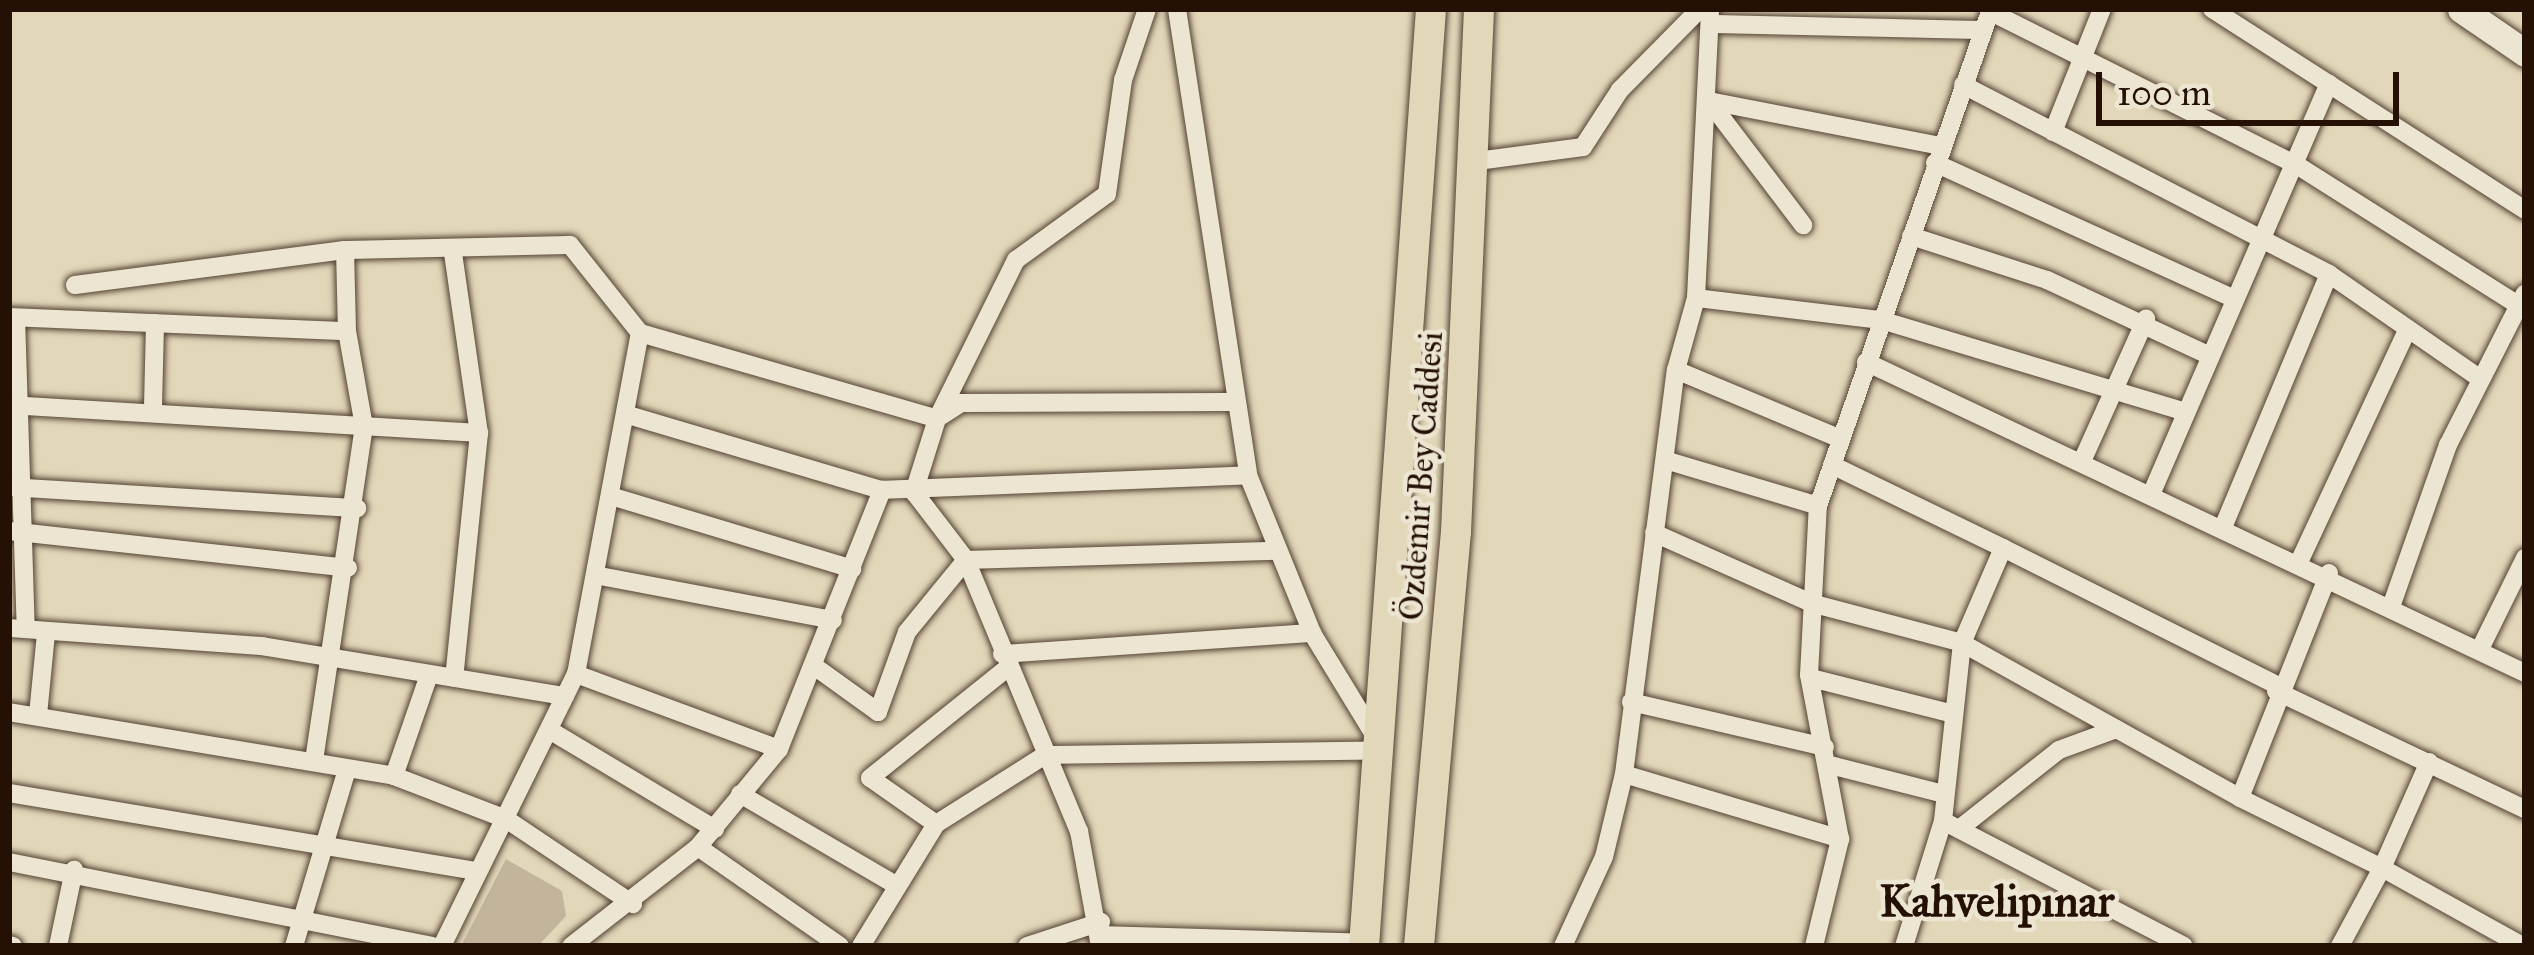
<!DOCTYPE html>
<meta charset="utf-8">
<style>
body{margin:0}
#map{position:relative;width:2534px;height:955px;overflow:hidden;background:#e2d7b9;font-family:"IM FELL Great Primer",serif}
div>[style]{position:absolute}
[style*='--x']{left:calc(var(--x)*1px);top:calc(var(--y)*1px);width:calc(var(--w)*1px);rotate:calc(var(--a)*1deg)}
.green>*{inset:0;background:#c2b59b}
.roads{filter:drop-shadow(0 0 3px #544233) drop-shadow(0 0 3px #544233)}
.street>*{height:18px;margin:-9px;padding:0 9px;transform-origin:9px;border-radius:9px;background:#ece5d2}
.secondary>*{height:27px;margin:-13.5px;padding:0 13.5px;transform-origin:13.5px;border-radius:13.5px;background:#ece5d2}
.primary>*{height:30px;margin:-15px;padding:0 15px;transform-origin:15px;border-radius:15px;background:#e2d7b9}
span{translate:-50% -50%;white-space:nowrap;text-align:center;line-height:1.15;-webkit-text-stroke:9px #ece5d2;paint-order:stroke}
.street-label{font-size:33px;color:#251006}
.district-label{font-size:45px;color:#251006;font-weight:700}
.frame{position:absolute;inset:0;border:12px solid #251006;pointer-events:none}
.scale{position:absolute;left:2096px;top:72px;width:303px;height:54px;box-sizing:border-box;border:6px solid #251006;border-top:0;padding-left:15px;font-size:36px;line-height:42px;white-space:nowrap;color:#251006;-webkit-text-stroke:9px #ece5d2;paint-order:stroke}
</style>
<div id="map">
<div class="green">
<i style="clip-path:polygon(506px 859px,562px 891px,566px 916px,538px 946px,461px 946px)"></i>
</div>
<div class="roads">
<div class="street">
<i style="--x:1177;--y:9;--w:471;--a:81.3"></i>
<i style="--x:1248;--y:475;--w:170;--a:67.9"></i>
<i style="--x:1312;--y:633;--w:127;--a:58.6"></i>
<i style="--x:2212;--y:9;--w:372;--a:32.7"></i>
<i style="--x:1991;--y:12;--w:340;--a:26.6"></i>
<i style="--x:2295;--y:164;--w:264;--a:32.3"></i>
<i style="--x:1713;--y:24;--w:268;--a:1.3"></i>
<i style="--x:1963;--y:85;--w:412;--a:27.3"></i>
<i style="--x:2329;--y:274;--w:181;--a:34.7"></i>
<i style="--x:1709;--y:101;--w:236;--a:11"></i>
<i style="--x:1709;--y:101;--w:156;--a:52.8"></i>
<i style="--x:2053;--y:132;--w:132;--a:-68.3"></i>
<i style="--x:1477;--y:161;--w:107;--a:-7.5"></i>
<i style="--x:1583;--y:147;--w:68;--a:-57"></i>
<i style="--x:1620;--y:90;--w:114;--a:-45.4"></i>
<i style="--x:1935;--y:163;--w:324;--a:24.4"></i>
<i style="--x:1911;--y:236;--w:143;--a:17.9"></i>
<i style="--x:2047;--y:280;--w:175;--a:25"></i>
<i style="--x:453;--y:253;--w:182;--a:81.8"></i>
<i style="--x:479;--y:433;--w:246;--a:95.8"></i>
<i style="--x:75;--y:285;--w:272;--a:-7.4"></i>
<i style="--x:1696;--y:298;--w:186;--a:6.8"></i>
<i style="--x:1881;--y:320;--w:318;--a:16.8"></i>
<i style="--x:9;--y:317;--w:338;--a:2.4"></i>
<i style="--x:347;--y:331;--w:97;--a:79.9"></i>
<i style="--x:364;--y:426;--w:339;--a:98.5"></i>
<i style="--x:16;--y:318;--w:311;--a:88.2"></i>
<i style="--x:347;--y:331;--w:81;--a:-91.4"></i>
<i style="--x:345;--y:250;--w:225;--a:-1.3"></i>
<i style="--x:570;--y:245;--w:112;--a:51.5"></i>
<i style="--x:1866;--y:362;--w:729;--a:25.26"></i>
<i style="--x:1676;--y:370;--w:179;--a:22.7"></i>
<i style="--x:9;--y:405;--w:471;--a:3.4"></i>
<i style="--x:153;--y:406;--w:83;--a:-88.6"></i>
<i style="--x:628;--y:415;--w:265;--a:16.5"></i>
<i style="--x:882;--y:490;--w:366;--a:-2.3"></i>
<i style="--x:941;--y:416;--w:24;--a:-33"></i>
<i style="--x:961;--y:403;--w:269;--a:-0.2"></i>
<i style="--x:937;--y:419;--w:178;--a:-63.6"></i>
<i style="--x:1016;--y:260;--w:112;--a:-36"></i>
<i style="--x:1107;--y:194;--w:115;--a:-82"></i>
<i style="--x:1123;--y:80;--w:75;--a:-71.3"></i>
<i style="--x:2083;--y:459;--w:154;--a:-65.8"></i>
<i style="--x:1665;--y:460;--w:160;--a:16.7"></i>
<i style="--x:1832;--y:465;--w:190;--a:25.9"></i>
<i style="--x:2003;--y:548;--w:103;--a:113.3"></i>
<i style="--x:1962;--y:643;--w:179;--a:96.1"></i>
<i style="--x:1943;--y:821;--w:131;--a:107.3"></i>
<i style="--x:9;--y:487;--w:349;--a:3.5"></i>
<i style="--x:2153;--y:490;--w:443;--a:-66.6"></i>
<i style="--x:914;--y:492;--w:86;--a:52.6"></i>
<i style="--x:966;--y:560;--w:294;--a:67.4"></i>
<i style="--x:1079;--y:831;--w:117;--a:79.7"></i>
<i style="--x:614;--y:497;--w:249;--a:16.8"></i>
<i style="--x:2224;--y:525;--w:272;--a:-67.3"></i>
<i style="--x:9;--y:531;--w:341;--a:6.2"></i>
<i style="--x:1654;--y:533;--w:172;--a:24"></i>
<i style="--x:1811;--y:603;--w:156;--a:14.8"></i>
<i style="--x:1962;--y:643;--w:318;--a:29.1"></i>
<i style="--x:2003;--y:548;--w:308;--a:26.6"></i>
<i style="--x:2300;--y:560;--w:251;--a:-65"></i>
<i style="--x:2329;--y:573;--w:242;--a:111.6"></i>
<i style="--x:2240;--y:798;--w:158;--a:26.2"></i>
<i style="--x:2382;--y:868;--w:89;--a:118.3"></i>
<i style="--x:600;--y:576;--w:237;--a:10.7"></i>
<i style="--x:2392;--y:604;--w:169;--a:-70.6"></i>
<i style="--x:2448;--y:445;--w:170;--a:-63.1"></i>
<i style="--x:9;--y:628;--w:254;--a:4.1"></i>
<i style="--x:262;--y:646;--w:307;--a:9.4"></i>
<i style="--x:2480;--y:649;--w:102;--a:-63.7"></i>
<i style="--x:1002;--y:654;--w:311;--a:-3.9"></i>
<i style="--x:814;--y:666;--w:79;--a:35.7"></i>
<i style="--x:878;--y:712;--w:85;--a:-70.1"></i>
<i style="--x:907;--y:632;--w:93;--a:-50.7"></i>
<i style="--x:966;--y:560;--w:309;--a:-1.7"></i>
<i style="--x:576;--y:674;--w:216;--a:20.3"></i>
<i style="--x:1811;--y:678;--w:142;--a:14.2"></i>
<i style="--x:2276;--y:691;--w:276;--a:25.4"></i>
<i style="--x:1631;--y:702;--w:199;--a:13.1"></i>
<i style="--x:9;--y:712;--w:390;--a:9.4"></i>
<i style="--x:394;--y:776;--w:120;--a:21"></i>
<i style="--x:506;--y:819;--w:153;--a:33.8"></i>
<i style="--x:38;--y:715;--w:82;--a:-84.4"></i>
<i style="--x:551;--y:731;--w:191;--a:30.9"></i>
<i style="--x:2429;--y:762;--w:116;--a:113.9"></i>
<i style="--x:2382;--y:868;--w:161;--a:29"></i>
<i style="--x:1830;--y:765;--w:118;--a:14.3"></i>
<i style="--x:1624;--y:774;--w:226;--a:16.7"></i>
<i style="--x:394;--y:776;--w:107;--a:-70.9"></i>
<i style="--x:9;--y:793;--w:474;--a:9.5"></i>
<i style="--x:740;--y:794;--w:178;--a:30.3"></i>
<i style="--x:1943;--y:821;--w:271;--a:27.4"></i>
<i style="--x:936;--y:824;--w:80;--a:-145.1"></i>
<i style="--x:870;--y:778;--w:173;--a:-38.7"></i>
<i style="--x:1959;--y:829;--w:127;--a:-38.3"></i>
<i style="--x:2059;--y:750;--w:61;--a:-20.2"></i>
<i style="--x:698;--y:847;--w:173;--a:34.9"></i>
<i style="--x:9;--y:862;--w:431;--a:11.2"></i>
<i style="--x:1099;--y:935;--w:265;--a:1.7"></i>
<i style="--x:9;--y:945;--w:4;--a:14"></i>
<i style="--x:58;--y:946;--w:78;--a:-78.1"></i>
<i style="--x:294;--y:946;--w:185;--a:-73.3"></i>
<i style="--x:442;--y:946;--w:303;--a:-63.8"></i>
<i style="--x:576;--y:674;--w:347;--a:-79.4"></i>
<i style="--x:640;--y:333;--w:309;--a:16.1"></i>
<i style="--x:937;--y:419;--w:77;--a:107.5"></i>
<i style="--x:571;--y:946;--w:161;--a:-37.9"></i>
<i style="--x:698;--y:847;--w:127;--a:-50.4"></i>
<i style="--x:779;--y:749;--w:279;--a:-68.3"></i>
<i style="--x:861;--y:946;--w:143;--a:-58.4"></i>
<i style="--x:936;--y:824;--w:129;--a:-32.3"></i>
<i style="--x:1045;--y:755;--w:339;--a:-0.8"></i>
<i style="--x:1027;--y:946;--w:78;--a:-18"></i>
<i style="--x:1563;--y:946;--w:98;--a:-65.3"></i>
<i style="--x:1604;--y:857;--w:85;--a:-76.5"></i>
<i style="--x:1624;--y:774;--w:407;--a:-82.7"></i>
<i style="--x:1676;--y:370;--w:75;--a:-74.5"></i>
<i style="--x:1696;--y:298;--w:289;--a:-87.2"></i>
<i style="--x:1814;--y:946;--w:110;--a:-76.3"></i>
<i style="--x:1840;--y:839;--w:167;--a:-100.7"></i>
<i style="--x:1809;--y:675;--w:169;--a:-87"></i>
<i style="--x:1818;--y:506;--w:526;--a:-70.81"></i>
</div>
<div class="secondary">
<i style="--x:2461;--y:9;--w:78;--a:34.5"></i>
</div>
<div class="primary">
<i style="--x:1364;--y:946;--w:939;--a:-85.91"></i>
<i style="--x:1419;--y:946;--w:416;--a:-84.9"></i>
<i style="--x:1456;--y:532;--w:524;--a:-87.48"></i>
</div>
</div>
<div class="street-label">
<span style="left:1422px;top:476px;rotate:-86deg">Özdemir Bey Caddesi</span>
</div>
<div class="district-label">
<span style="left:1997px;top:901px">Kahvelipınar</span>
</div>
<div class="frame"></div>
<div class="scale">100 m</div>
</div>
